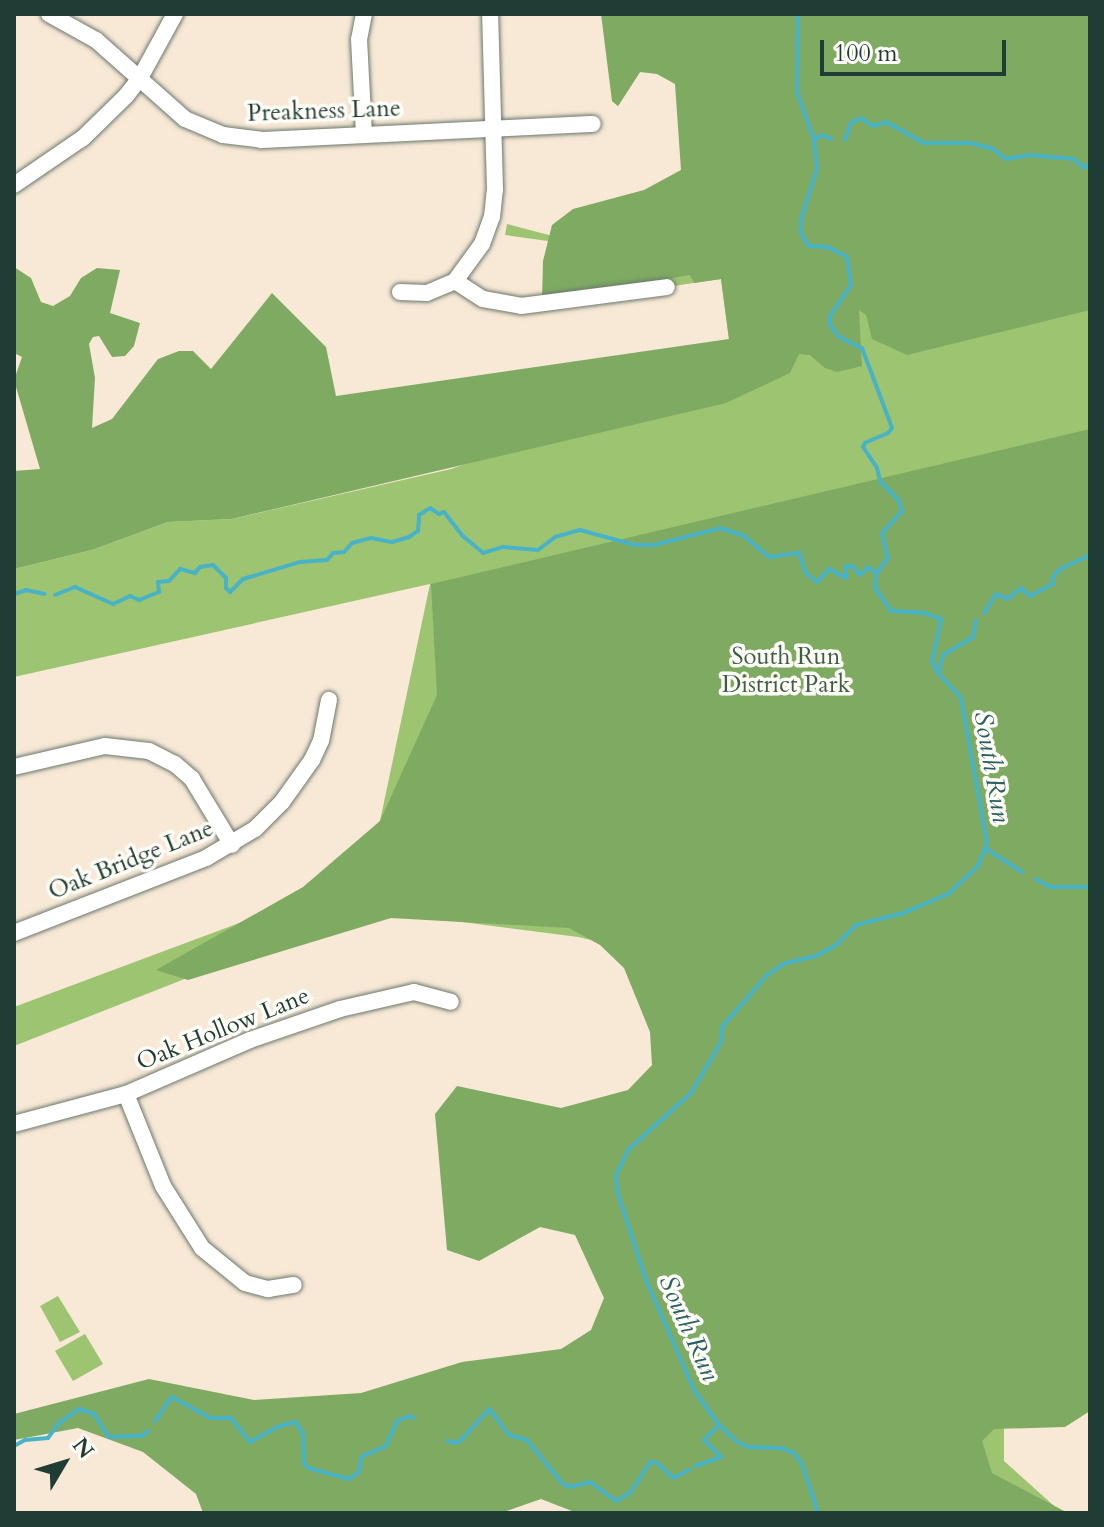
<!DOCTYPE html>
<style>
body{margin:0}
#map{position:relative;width:1104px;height:1527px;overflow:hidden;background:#f8e9d6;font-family:Cardo,serif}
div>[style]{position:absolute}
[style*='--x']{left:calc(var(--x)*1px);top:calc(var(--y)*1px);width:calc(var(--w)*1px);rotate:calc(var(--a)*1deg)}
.green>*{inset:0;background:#9dc470}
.forest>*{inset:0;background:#7eaa62}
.stream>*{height:4px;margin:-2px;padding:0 2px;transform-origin:2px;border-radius:2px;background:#48b3c6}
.roads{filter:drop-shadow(0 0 2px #6b796d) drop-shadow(0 0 2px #6b796d)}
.minor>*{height:16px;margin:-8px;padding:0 8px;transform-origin:8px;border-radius:8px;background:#fff}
span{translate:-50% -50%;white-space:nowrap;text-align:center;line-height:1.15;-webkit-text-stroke:7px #fdfcf7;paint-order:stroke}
.street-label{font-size:24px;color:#1f3d34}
.park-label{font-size:24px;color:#3e5f43}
.water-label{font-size:26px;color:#2b6060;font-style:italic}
.frame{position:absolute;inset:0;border:16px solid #1f3d34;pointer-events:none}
.north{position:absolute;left:24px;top:1423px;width:80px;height:80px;-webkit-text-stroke:6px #fdfcf7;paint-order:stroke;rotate:52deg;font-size:22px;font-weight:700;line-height:32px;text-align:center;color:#1f3d34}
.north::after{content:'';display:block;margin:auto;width:28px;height:36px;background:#1f3d34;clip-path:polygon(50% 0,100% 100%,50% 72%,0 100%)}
.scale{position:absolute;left:820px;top:40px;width:186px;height:36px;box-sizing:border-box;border:4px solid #1f3d34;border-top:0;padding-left:10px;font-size:24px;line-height:28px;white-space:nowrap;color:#1f3d34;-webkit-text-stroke:6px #fdfcf7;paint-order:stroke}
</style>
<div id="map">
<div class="green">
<i style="clip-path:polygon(1090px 14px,1090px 1399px,1004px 1422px,1004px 1461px,1062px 1513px,739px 1513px,737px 973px,578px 937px,363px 909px,14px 1046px,14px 1007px,322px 892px,380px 821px,430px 584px,14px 677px,14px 569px,92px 550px,168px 522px,232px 519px,451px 469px,733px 370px,721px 279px,529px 307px,490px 298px,556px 298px,548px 241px,505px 235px,507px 224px,564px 239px,700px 189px,677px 47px,640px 72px,618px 106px,612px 101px,613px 26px)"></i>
<i style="clip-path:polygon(58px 1296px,80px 1332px,60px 1342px,40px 1306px)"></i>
<i style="clip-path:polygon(85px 1334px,103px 1364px,73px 1381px,55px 1351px)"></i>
</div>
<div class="forest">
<i style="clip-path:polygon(601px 14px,1090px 14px,1090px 310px,907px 355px,872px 339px,866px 315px,859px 310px,862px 366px,837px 372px,825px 368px,810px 355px,799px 354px,790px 373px,726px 403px,232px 519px,168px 522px,92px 550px,14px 569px,14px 471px,40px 469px,14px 380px,22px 357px,14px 353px,14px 267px,31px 278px,41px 302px,53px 306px,70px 296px,81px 278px,97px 268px,120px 270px,110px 313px,140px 323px,134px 346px,125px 356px,112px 357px,99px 336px,93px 337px,89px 344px,95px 378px,92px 428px,112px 419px,158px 359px,179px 351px,193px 351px,211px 369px,272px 293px,326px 347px,336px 396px,729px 339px,721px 279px,694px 283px,690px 275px,542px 300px,543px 261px,552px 225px,573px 209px,644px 190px,681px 170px,675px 84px,657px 74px,640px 72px,618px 106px,612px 101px)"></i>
<i style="clip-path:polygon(1090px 429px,1090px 1411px,1065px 1427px,994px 1429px,982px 1441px,992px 1473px,1068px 1513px,577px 1513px,541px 1499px,501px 1513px,203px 1513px,196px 1494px,143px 1452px,78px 1428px,14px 1440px,14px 1414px,149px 1379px,254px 1400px,361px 1393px,462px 1362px,561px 1349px,591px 1330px,604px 1298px,575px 1235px,540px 1227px,479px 1261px,447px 1250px,435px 1114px,457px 1086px,561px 1108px,628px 1090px,652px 1065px,650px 1032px,624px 968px,600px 945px,569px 928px,391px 918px,188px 980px,156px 970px,303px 887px,380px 821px,437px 695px,431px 584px)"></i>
</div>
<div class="stream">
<i style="--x:798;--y:14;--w:78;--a:90.7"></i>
<i style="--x:797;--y:92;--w:51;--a:70.5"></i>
<i style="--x:814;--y:140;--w:28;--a:84"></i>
<i style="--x:817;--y:168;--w:54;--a:107.1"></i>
<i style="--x:801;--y:220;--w:14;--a:90"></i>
<i style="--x:801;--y:234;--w:14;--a:56"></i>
<i style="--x:809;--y:246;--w:19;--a:3"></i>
<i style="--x:828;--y:247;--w:21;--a:28"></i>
<i style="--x:847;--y:257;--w:28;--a:82"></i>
<i style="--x:851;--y:285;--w:37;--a:124"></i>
<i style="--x:830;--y:316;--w:9;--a:90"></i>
<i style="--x:830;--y:325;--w:15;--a:53"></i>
<i style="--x:839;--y:337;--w:25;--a:26"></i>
<i style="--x:862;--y:348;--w:85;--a:69.4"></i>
<i style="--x:892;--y:428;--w:6;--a:129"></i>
<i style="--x:888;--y:433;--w:25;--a:157"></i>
<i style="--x:865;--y:443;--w:4;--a:117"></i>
<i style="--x:863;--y:447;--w:25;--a:56"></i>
<i style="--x:877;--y:468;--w:13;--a:77"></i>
<i style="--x:880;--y:481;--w:28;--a:46"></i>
<i style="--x:899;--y:501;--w:10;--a:73"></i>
<i style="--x:902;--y:511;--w:30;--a:132"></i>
<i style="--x:882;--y:533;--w:26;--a:77"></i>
<i style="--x:888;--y:558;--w:20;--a:127"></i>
<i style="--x:876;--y:574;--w:14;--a:94"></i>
<i style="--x:875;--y:588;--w:28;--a:55"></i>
<i style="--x:891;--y:611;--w:34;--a:3"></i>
<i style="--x:925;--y:613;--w:17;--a:21"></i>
<i style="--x:941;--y:619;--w:44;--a:101.8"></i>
<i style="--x:932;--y:662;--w:13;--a:61"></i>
<i style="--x:938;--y:673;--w:34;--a:47"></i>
<i style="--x:961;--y:698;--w:147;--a:79.8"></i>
<i style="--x:987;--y:843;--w:25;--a:111"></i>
<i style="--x:978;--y:866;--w:41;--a:137"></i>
<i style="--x:948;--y:894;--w:49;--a:157.1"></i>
<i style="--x:903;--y:913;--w:49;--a:165.7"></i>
<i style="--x:856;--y:925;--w:28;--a:135"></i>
<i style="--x:836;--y:945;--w:23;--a:151"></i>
<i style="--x:816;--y:956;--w:32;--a:167"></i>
<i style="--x:785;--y:963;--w:22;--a:146"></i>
<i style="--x:767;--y:975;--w:69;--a:130.9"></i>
<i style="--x:722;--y:1027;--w:15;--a:94"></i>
<i style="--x:721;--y:1042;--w:59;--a:120.5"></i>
<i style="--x:691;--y:1093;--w:85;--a:137.9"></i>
<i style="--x:628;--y:1150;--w:29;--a:115"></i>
<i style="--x:616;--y:1176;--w:18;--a:84"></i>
<i style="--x:618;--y:1194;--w:90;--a:72"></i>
<i style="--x:646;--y:1280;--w:120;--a:66.4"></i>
<i style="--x:694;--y:1390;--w:43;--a:54.5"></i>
<i style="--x:719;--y:1425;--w:25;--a:43"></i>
<i style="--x:737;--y:1442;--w:13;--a:23"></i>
<i style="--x:749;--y:1447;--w:32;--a:2"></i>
<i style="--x:781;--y:1448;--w:14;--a:21"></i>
<i style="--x:794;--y:1453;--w:14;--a:54"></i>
<i style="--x:802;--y:1464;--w:52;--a:71.9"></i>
<i style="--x:814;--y:140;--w:9;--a:-32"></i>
<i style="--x:822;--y:135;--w:10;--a:24"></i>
<i style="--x:845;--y:140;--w:18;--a:-71"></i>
<i style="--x:851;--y:123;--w:11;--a:-27"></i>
<i style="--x:861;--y:118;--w:14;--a:34"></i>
<i style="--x:873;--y:126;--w:14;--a:-17"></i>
<i style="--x:886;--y:122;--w:43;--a:28.9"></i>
<i style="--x:924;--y:143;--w:47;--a:0"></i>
<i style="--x:971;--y:143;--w:23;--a:15"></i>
<i style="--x:993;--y:149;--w:16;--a:38"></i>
<i style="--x:1006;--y:159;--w:22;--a:-10"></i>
<i style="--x:1028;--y:155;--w:46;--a:5"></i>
<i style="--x:1074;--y:159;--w:13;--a:42"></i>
<i style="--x:1084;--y:168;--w:8;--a:-40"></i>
<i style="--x:14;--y:594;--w:13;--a:-18"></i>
<i style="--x:26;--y:590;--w:19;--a:12"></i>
<i style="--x:55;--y:595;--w:22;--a:-22"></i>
<i style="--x:75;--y:587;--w:42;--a:24.1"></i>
<i style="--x:113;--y:604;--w:19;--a:-25"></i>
<i style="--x:130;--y:596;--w:10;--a:24"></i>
<i style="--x:139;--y:600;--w:22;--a:-22"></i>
<i style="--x:159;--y:592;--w:10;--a:-96"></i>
<i style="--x:158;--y:582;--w:11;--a:-5"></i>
<i style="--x:169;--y:581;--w:16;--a:-47"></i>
<i style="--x:180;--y:569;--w:16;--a:15"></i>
<i style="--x:195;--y:573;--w:8;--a:-50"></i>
<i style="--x:200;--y:567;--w:13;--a:-9"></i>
<i style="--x:213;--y:565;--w:18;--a:45"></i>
<i style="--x:226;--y:578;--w:10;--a:90"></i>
<i style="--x:226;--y:588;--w:6;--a:45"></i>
<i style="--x:230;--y:592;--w:18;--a:-45"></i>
<i style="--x:243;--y:579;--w:59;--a:-16.6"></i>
<i style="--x:300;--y:562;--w:27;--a:-4"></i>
<i style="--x:327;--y:560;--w:9;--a:-49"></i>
<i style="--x:333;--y:553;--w:11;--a:-5"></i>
<i style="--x:344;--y:552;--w:12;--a:-48"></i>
<i style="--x:352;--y:543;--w:20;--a:-15"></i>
<i style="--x:371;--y:538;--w:21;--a:11"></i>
<i style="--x:392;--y:542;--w:18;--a:-16"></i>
<i style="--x:409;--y:537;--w:11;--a:-34"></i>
<i style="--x:418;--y:531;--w:16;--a:-86"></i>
<i style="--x:419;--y:515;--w:13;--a:-32"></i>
<i style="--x:430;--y:508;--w:11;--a:34"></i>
<i style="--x:439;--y:514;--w:5;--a:-22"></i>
<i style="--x:444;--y:512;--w:31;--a:52"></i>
<i style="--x:463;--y:536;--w:26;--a:40"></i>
<i style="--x:483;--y:553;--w:21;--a:-17"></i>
<i style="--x:503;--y:547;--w:35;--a:5"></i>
<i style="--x:538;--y:550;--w:21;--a:-37"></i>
<i style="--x:555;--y:537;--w:26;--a:-16"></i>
<i style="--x:580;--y:530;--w:57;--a:15.3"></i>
<i style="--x:635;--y:545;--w:19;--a:0"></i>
<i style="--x:654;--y:545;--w:68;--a:-14.4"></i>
<i style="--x:720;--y:528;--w:25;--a:18"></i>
<i style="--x:744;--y:536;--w:33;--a:40"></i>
<i style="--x:769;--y:557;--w:30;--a:-8"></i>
<i style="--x:799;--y:553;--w:21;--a:71"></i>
<i style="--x:806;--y:573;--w:14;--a:39"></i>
<i style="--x:817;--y:582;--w:18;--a:-47"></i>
<i style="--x:829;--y:569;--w:19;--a:28"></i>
<i style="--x:846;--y:578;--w:12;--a:-90"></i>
<i style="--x:846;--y:566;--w:6;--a:0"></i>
<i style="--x:852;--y:566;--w:12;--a:48"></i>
<i style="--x:860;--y:575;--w:11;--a:-45"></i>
<i style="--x:868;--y:567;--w:10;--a:37"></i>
<i style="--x:984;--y:613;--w:22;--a:-58"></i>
<i style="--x:996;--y:594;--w:12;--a:24"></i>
<i style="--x:1007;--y:599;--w:18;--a:-38"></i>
<i style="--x:1021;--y:588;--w:12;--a:42"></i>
<i style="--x:1030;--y:596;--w:26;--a:-28"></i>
<i style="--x:1053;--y:584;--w:6;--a:-99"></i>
<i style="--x:1052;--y:578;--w:12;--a:-48"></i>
<i style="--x:1060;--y:569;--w:33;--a:-25"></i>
<i style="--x:938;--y:673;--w:19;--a:-74"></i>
<i style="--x:943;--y:655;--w:35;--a:-31"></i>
<i style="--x:973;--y:637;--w:17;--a:-80"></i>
<i style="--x:986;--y:849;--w:43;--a:32.6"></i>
<i style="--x:1036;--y:879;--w:16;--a:30"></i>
<i style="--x:1050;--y:887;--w:40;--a:0"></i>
<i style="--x:155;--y:1421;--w:29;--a:-55"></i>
<i style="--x:172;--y:1397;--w:43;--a:28.9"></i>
<i style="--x:210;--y:1418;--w:21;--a:0"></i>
<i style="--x:231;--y:1418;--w:31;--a:52"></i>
<i style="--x:250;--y:1442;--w:31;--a:-29"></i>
<i style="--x:277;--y:1427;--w:19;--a:-16"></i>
<i style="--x:295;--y:1422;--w:14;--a:54"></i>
<i style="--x:303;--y:1433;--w:30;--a:88"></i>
<i style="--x:304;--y:1463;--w:6;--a:51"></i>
<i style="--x:308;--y:1468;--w:42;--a:15"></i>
<i style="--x:349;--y:1479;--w:12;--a:-35"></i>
<i style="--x:359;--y:1472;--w:15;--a:-82"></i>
<i style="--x:361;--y:1457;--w:27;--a:-24"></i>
<i style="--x:386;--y:1446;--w:27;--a:-66"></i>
<i style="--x:397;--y:1421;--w:13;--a:-23"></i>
<i style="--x:409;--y:1416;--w:5;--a:22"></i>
<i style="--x:447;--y:1441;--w:10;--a:11"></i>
<i style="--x:457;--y:1443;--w:6;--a:-39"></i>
<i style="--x:462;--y:1439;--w:40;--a:-48"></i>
<i style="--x:489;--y:1409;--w:33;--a:52"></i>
<i style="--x:509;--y:1435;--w:19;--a:16"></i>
<i style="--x:527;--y:1440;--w:55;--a:50.9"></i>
<i style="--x:562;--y:1483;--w:8;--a:30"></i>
<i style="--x:569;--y:1487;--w:22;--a:-13"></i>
<i style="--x:590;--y:1482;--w:32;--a:36"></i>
<i style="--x:616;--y:1501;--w:16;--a:-30"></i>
<i style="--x:630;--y:1493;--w:37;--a:-57"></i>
<i style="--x:650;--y:1462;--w:7;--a:8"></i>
<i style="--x:657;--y:1463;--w:22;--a:43"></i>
<i style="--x:673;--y:1478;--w:18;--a:-27"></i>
<i style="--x:14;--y:1446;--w:13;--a:-29"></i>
<i style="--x:25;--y:1440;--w:23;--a:-5"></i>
<i style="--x:48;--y:1438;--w:19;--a:-54"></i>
<i style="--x:59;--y:1423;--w:24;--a:-35"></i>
<i style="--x:79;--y:1409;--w:16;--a:18"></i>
<i style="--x:94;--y:1414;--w:27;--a:57"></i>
<i style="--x:109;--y:1437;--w:33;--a:-2"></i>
<i style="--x:142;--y:1436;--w:8;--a:-40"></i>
<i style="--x:695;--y:1466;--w:28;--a:-19"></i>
<i style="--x:721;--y:1457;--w:24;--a:-135"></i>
<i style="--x:704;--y:1440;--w:21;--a:-45"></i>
</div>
<div class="roads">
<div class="minor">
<i style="--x:49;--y:14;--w:54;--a:29"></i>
<i style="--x:96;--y:40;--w:119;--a:41.6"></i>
<i style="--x:185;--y:119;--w:41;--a:22.8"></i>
<i style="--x:223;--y:135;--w:38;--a:7"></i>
<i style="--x:261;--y:140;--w:332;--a:-2.8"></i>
<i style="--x:364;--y:14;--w:25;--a:101"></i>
<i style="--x:359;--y:39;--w:95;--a:87"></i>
<i style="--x:14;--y:185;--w:83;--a:-34.3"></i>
<i style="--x:83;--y:138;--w:60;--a:-44.3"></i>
<i style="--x:126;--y:96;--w:23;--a:-52"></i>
<i style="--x:140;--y:78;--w:73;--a:-61.3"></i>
<i style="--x:455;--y:281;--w:33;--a:33"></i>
<i style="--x:483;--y:299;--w:39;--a:10"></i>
<i style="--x:521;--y:306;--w:147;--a:-7.4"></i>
<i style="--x:400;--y:292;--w:27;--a:2"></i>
<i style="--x:427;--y:293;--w:30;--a:-23"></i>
<i style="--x:455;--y:281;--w:46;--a:-53.9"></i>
<i style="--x:482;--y:244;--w:29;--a:-70"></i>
<i style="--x:492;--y:217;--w:28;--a:-84"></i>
<i style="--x:495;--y:189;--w:175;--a:-91.6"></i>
<i style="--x:14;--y:767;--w:93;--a:-13"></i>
<i style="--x:105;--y:746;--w:44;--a:6.5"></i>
<i style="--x:149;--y:751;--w:29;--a:27"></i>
<i style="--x:175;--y:764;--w:23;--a:41"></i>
<i style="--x:192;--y:779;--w:77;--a:58.8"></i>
<i style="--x:14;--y:933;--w:206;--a:-21.3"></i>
<i style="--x:206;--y:858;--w:57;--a:-30.6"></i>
<i style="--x:255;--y:829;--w:38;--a:-45"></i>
<i style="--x:282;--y:802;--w:52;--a:-54.5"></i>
<i style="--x:312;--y:760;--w:21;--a:-65"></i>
<i style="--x:321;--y:741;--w:42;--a:-79"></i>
<i style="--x:126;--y:1094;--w:99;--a:68.1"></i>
<i style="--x:163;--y:1186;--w:73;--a:57.8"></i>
<i style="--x:202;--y:1248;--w:55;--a:39.1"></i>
<i style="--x:245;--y:1283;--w:24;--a:15"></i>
<i style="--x:268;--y:1289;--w:26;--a:-9"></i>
<i style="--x:14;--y:1124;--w:116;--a:-15"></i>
<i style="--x:126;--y:1094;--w:135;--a:-23.5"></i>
<i style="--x:250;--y:1040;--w:95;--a:-19"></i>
<i style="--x:340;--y:1009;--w:76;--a:-12.9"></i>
<i style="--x:414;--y:992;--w:38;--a:15"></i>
</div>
</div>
<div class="street-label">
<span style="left:324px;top:111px;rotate:-2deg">Preakness Lane</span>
<span style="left:131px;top:860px;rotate:-22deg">Oak Bridge Lane</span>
<span style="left:223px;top:1029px;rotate:-22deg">Oak Hollow Lane</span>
</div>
<div class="park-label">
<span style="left:786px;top:671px">South Run<br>District Park</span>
</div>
<div class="water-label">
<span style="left:992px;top:767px;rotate:80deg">South Run</span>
<span style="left:689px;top:1328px;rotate:66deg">South Run</span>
</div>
<div class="frame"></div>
<div class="north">N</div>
<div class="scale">100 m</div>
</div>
